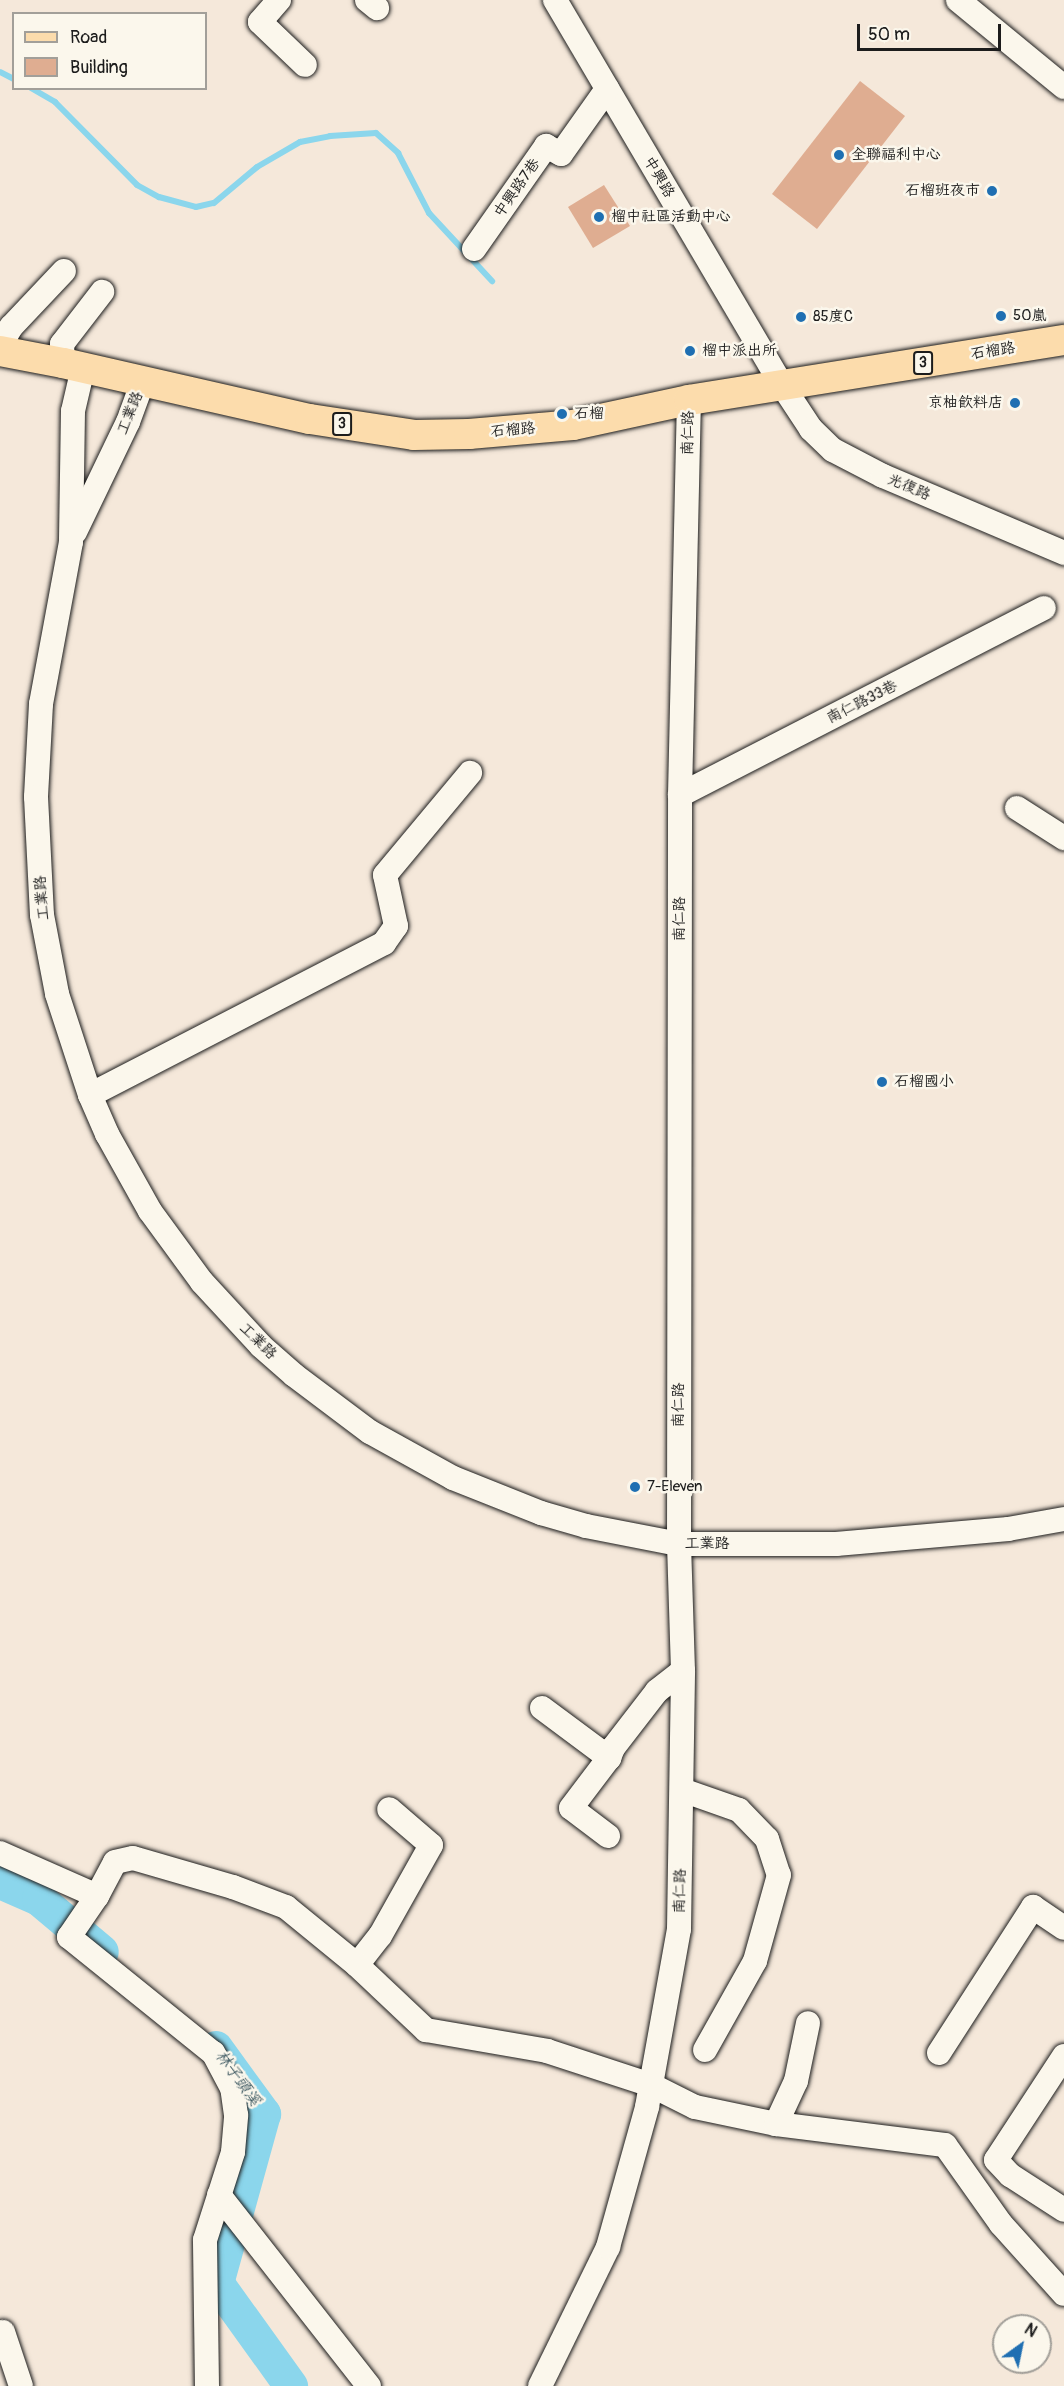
<!DOCTYPE html>
<meta charset="utf-8">
<style>
body{margin:0}
#map{position:relative;width:1064px;height:2386px;overflow:hidden;background:#f5e8da;font-family:Pangolin,"LXGW WenKai TC",sans-serif}
div>[style]{position:absolute}
[style*='--x']{left:calc(var(--x)*1px);top:calc(var(--y)*1px);width:calc(var(--w)*1px);rotate:calc(var(--a)*1deg)}
.stream>*{height:6px;margin:-3px;padding:0 3px;transform-origin:3px;border-radius:3px;background:#8bd6ec}
.river>*{height:34px;margin:-17px;padding:0 17px;transform-origin:17px;border-radius:17px;background:#8bd6ec}
.building>*{inset:0;background:#dfad91}
.roads{filter:drop-shadow(0 0 2px #1c1c1c) drop-shadow(0 0 2px #1c1c1c)}
.minor>*{height:24px;margin:-12px;padding:0 12px;transform-origin:12px;border-radius:12px;background:#fbf7ec}
.major>*{height:30px;margin:-15px;padding:0 15px;transform-origin:15px;border-radius:15px;background:#fcdcac}
.dots>*{width:16px;height:16px;translate:-50% -50%;box-sizing:border-box;border:3px solid #fbf7ec;border-radius:50%}
span{translate:-50% -50%;white-space:nowrap;text-align:center;line-height:1.15;-webkit-text-stroke:5px #fbf7ec;paint-order:stroke}
.shield-label span{padding:2px 4px;background:#fbf7ec;border:2px solid;border-radius:4px;-webkit-text-stroke-width:0}
.shield-label{font-size:14px;color:#1c1c1c;font-weight:700}
.poi-label{font-size:15px;color:#1c1c1c}
.left{translate:0 -50%;text-align:left}
.right{translate:-100% -50%;text-align:right}
.street-label{font-size:15px;color:#1c1c1c}
.water-label{font-size:16px;color:#435d65;font-style:italic}
.legend{position:absolute;left:12px;top:12px;width:195px;height:78px;box-sizing:border-box;background:#fbf7ec;border:2px solid #a29f99;margin:0;padding:8px 10px;list-style:none;font-size:18px;color:#1c1c1c}
.legend li{display:flex;align-items:center;gap:12px;height:30px}
.legend b{width:30px;border:2px solid #a29f99}
.north{position:absolute;left:992px;top:2314px;width:60px;height:60px;box-sizing:border-box;background:#fbf7ec;border:2px solid #a29f99;border-radius:50%;rotate:33deg;font-size:16px;font-weight:700;line-height:24px;text-align:center;color:#1c1c1c}
.north::after{content:'';display:block;margin:auto;width:21px;height:27px;background:#1f6fb2;clip-path:polygon(50% 0,100% 100%,50% 72%,0 100%)}
.scale{position:absolute;left:857px;top:24px;width:144px;height:27px;box-sizing:border-box;border:3px solid #1c1c1c;border-top:0;padding-left:8px;font-size:18px;line-height:21px;white-space:nowrap;color:#1c1c1c;-webkit-text-stroke:4px #fbf7ec;paint-order:stroke}
</style>
<div id="map">
<div class="stream">
<i style="--x:0;--y:72;--w:16;--a:27"></i>
<i style="--x:31;--y:88;--w:28;--a:30"></i>
<i style="--x:55;--y:102;--w:117;--a:45.3"></i>
<i style="--x:137;--y:185;--w:25;--a:29"></i>
<i style="--x:159;--y:197;--w:38;--a:15"></i>
<i style="--x:196;--y:207;--w:18;--a:-13"></i>
<i style="--x:214;--y:203;--w:56;--a:-39.9"></i>
<i style="--x:257;--y:167;--w:50;--a:-30.2"></i>
<i style="--x:300;--y:142;--w:31;--a:-11"></i>
<i style="--x:330;--y:136;--w:46;--a:-3.7"></i>
<i style="--x:376;--y:133;--w:30;--a:42"></i>
<i style="--x:398;--y:153;--w:68;--a:62.7"></i>
<i style="--x:429;--y:213;--w:93;--a:47.2"></i>
</div>
<div class="river">
<i style="--x:0;--y:1882;--w:43;--a:23.6"></i>
<i style="--x:39;--y:1899;--w:82;--a:40.1"></i>
<i style="--x:216;--y:2048;--w:82;--a:54"></i>
<i style="--x:264;--y:2114;--w:175;--a:105.5"></i>
<i style="--x:217;--y:2283;--w:127;--a:54.3"></i>
</div>
<div class="building">
<i style="clip-path:polygon(860px 81px,905px 116px,817px 229px,772px 194px)"></i>
<i style="clip-path:polygon(604px 185px,630px 226px,593px 248px,568px 207px)"></i>
</div>
<div class="roads">
<div class="minor">
<i style="--x:279;--y:0;--w:29;--a:131"></i>
<i style="--x:260;--y:22;--w:62;--a:43.7"></i>
<i style="--x:367;--y:0;--w:13;--a:39"></i>
<i style="--x:555;--y:0;--w:447;--a:59.5"></i>
<i style="--x:782;--y:385;--w:53;--a:56.6"></i>
<i style="--x:811;--y:429;--w:30;--a:44"></i>
<i style="--x:833;--y:450;--w:56;--a:27.5"></i>
<i style="--x:883;--y:476;--w:197;--a:23"></i>
<i style="--x:958;--y:0;--w:137;--a:39.4"></i>
<i style="--x:474;--y:249;--w:126;--a:-55"></i>
<i style="--x:546;--y:146;--w:17;--a:28"></i>
<i style="--x:561;--y:154;--w:80;--a:-54.7"></i>
<i style="--x:0;--y:346;--w:22;--a:-60"></i>
<i style="--x:11;--y:327;--w:77;--a:-46.6"></i>
<i style="--x:63;--y:363;--w:19;--a:-93"></i>
<i style="--x:62;--y:344;--w:66;--a:-52.4"></i>
<i style="--x:83;--y:368;--w:44;--a:103.1"></i>
<i style="--x:73;--y:411;--w:131;--a:90.9"></i>
<i style="--x:71;--y:542;--w:165;--a:100.5"></i>
<i style="--x:41;--y:704;--w:93;--a:93.1"></i>
<i style="--x:36;--y:797;--w:118;--a:87.1"></i>
<i style="--x:42;--y:915;--w:80;--a:79.2"></i>
<i style="--x:57;--y:994;--w:106;--a:71.9"></i>
<i style="--x:90;--y:1095;--w:43;--a:66.4"></i>
<i style="--x:107;--y:1134;--w:88;--a:60.8"></i>
<i style="--x:150;--y:1211;--w:88;--a:53.8"></i>
<i style="--x:202;--y:1282;--w:87;--a:47.3"></i>
<i style="--x:261;--y:1346;--w:44;--a:41.3"></i>
<i style="--x:294;--y:1375;--w:95;--a:36.9"></i>
<i style="--x:370;--y:1432;--w:95;--a:29"></i>
<i style="--x:453;--y:1478;--w:95;--a:21.7"></i>
<i style="--x:541;--y:1513;--w:47;--a:16.1"></i>
<i style="--x:586;--y:1526;--w:95;--a:11"></i>
<i style="--x:679;--y:1544;--w:157;--a:0"></i>
<i style="--x:836;--y:1544;--w:173;--a:-5"></i>
<i style="--x:1008;--y:1529;--w:57;--a:-10.1"></i>
<i style="--x:75;--y:532;--w:122;--a:-64.3"></i>
<i style="--x:128;--y:422;--w:44;--a:-69.9"></i>
<i style="--x:680;--y:795;--w:409;--a:-27.2"></i>
<i style="--x:1017;--y:808;--w:56;--a:32.6"></i>
<i style="--x:90;--y:1095;--w:331;--a:-27.3"></i>
<i style="--x:384;--y:943;--w:21;--a:-55"></i>
<i style="--x:396;--y:926;--w:52;--a:-102.2"></i>
<i style="--x:385;--y:875;--w:133;--a:-50.2"></i>
<i style="--x:542;--y:1708;--w:84;--a:36.7"></i>
<i style="--x:682;--y:1790;--w:60;--a:19.3"></i>
<i style="--x:739;--y:1810;--w:40;--a:46"></i>
<i style="--x:767;--y:1839;--w:38;--a:72"></i>
<i style="--x:779;--y:1875;--w:89;--a:105.6"></i>
<i style="--x:755;--y:1961;--w:102;--a:119.3"></i>
<i style="--x:608;--y:1836;--w:46;--a:-142.9"></i>
<i style="--x:571;--y:1808;--w:63;--a:-52.8"></i>
<i style="--x:609;--y:1758;--w:11;--a:-68"></i>
<i style="--x:613;--y:1748;--w:72;--a:-52.3"></i>
<i style="--x:657;--y:1691;--w:33;--a:-38"></i>
<i style="--x:0;--y:1853;--w:106;--a:23.9"></i>
<i style="--x:357;--y:1965;--w:37;--a:-52"></i>
<i style="--x:380;--y:1936;--w:104;--a:-60.7"></i>
<i style="--x:431;--y:1845;--w:55;--a:-139.4"></i>
<i style="--x:939;--y:2053;--w:174;--a:-57.2"></i>
<i style="--x:1033;--y:1907;--w:37;--a:34"></i>
<i style="--x:1064;--y:2056;--w:124;--a:123.2"></i>
<i style="--x:996;--y:2160;--w:21;--a:47"></i>
<i style="--x:1010;--y:2175;--w:64;--a:32.9"></i>
<i style="--x:776;--y:2124;--w:47;--a:-65.1"></i>
<i style="--x:796;--y:2081;--w:59;--a:-78.3"></i>
<i style="--x:219;--y:2195;--w:243;--a:51.9"></i>
<i style="--x:3;--y:2332;--w:57;--a:71.6"></i>
<i style="--x:207;--y:2386;--w:146;--a:-90.8"></i>
<i style="--x:205;--y:2240;--w:92;--a:-72.3"></i>
<i style="--x:233;--y:2152;--w:37;--a:-85"></i>
<i style="--x:236;--y:2115;--w:27;--a:-98"></i>
<i style="--x:232;--y:2088;--w:40;--a:-118"></i>
<i style="--x:213;--y:2053;--w:185;--a:-141.1"></i>
<i style="--x:69;--y:1937;--w:50;--a:-55.7"></i>
<i style="--x:97;--y:1896;--w:38;--a:-62"></i>
<i style="--x:115;--y:1862;--w:18;--a:-13"></i>
<i style="--x:133;--y:1858;--w:104;--a:16.2"></i>
<i style="--x:233;--y:1887;--w:57;--a:20.7"></i>
<i style="--x:286;--y:1907;--w:92;--a:39.2"></i>
<i style="--x:357;--y:1965;--w:95;--a:43.3"></i>
<i style="--x:426;--y:2030;--w:123;--a:9.8"></i>
<i style="--x:547;--y:2051;--w:109;--a:18.1"></i>
<i style="--x:651;--y:2085;--w:49;--a:26.6"></i>
<i style="--x:695;--y:2107;--w:83;--a:11.9"></i>
<i style="--x:776;--y:2124;--w:170;--a:7.1"></i>
<i style="--x:945;--y:2145;--w:97;--a:54.7"></i>
<i style="--x:1001;--y:2224;--w:94;--a:48"></i>
<i style="--x:540;--y:2386;--w:155;--a:-63.9"></i>
<i style="--x:608;--y:2247;--w:145;--a:-74.4"></i>
<i style="--x:647;--y:2107;--w:181;--a:-79.8"></i>
<i style="--x:679;--y:1929;--w:258;--a:-89.1"></i>
<i style="--x:683;--y:1671;--w:127;--a:-91.8"></i>
<i style="--x:679;--y:1544;--w:749;--a:-89.92"></i>
<i style="--x:680;--y:795;--w:395;--a:-88.7"></i>
</div>
<div class="major">
<i style="--x:0;--y:351;--w:64;--a:10.8"></i>
<i style="--x:63;--y:363;--w:253;--a:12.8"></i>
<i style="--x:310;--y:419;--w:105;--a:8.7"></i>
<i style="--x:414;--y:435;--w:55;--a:-1"></i>
<i style="--x:469;--y:434;--w:104;--a:-4.9"></i>
<i style="--x:573;--y:425;--w:119;--a:-12.2"></i>
<i style="--x:689;--y:400;--w:380;--a:-9.1"></i>
</div>
</div>
<div class="dots">
<i style="left:839px;top:155px;background:#1f6fb2"></i>
<i style="left:992px;top:191px;background:#1f6fb2"></i>
<i style="left:599px;top:217px;background:#1f6fb2"></i>
<i style="left:1001px;top:316px;background:#1f6fb2"></i>
<i style="left:801px;top:317px;background:#1f6fb2"></i>
<i style="left:690px;top:351px;background:#1f6fb2"></i>
<i style="left:1015px;top:403px;background:#1f6fb2"></i>
<i style="left:562px;top:414px;background:#1f6fb2"></i>
<i style="left:882px;top:1082px;background:#1f6fb2"></i>
<i style="left:635px;top:1487px;background:#1f6fb2"></i>
</div>
<div class="shield-label">
<span style="left:923px;top:363px">3</span>
<span style="left:342px;top:424px">3</span>
</div>
<div class="poi-label">
<span class="left" style="left:851px;top:155px">全聯福利中心</span>
<span class="right" style="left:980px;top:191px">石榴班夜市</span>
<span class="left" style="left:611px;top:217px">榴中社區活動中心</span>
<span class="left" style="left:1013px;top:316px">50嵐</span>
<span class="left" style="left:813px;top:317px">85度C</span>
<span class="left" style="left:702px;top:351px">榴中派出所</span>
<span class="right" style="left:1003px;top:403px">京柚飲料店</span>
<span class="left" style="left:574px;top:414px">石榴</span>
<span class="left" style="left:894px;top:1082px">石榴國小</span>
<span class="left" style="left:647px;top:1487px">7-Eleven</span>
</div>
<div class="street-label">
<span style="left:659px;top:177px;rotate:59deg">中興路</span>
<span style="left:517px;top:188px;rotate:-55deg">中興路7巷</span>
<span style="left:993px;top:351px;rotate:-9deg">石榴路</span>
<span style="left:130px;top:413px;rotate:-68deg">工業路</span>
<span style="left:513px;top:430px;rotate:-5deg">石榴路</span>
<span style="left:688px;top:433px;rotate:-89deg">南仁路</span>
<span style="left:909px;top:487px;rotate:23deg">光復路</span>
<span style="left:862px;top:702px;rotate:-27deg">南仁路33巷</span>
<span style="left:42px;top:898px;rotate:-95deg">工業路</span>
<span style="left:680px;top:919px;rotate:-90deg">南仁路</span>
<span style="left:258px;top:1341px;rotate:44deg">工業路</span>
<span style="left:679px;top:1405px;rotate:-90deg">南仁路</span>
<span style="left:707px;top:1544px">工業路</span>
<span style="left:680px;top:1891px;rotate:-89deg">南仁路</span>
</div>
<div class="water-label">
<span style="left:238px;top:2078px;rotate:54deg">林子頭溪</span>
</div>
<ul class="legend">
<li><b style="height:8px;background:#fcdcac"></b>Road</li>
<li><b style="height:16px;background:#dfad91"></b>Building</li>
</ul>
<div class="north">N</div>
<div class="scale">50 m</div>
</div>
